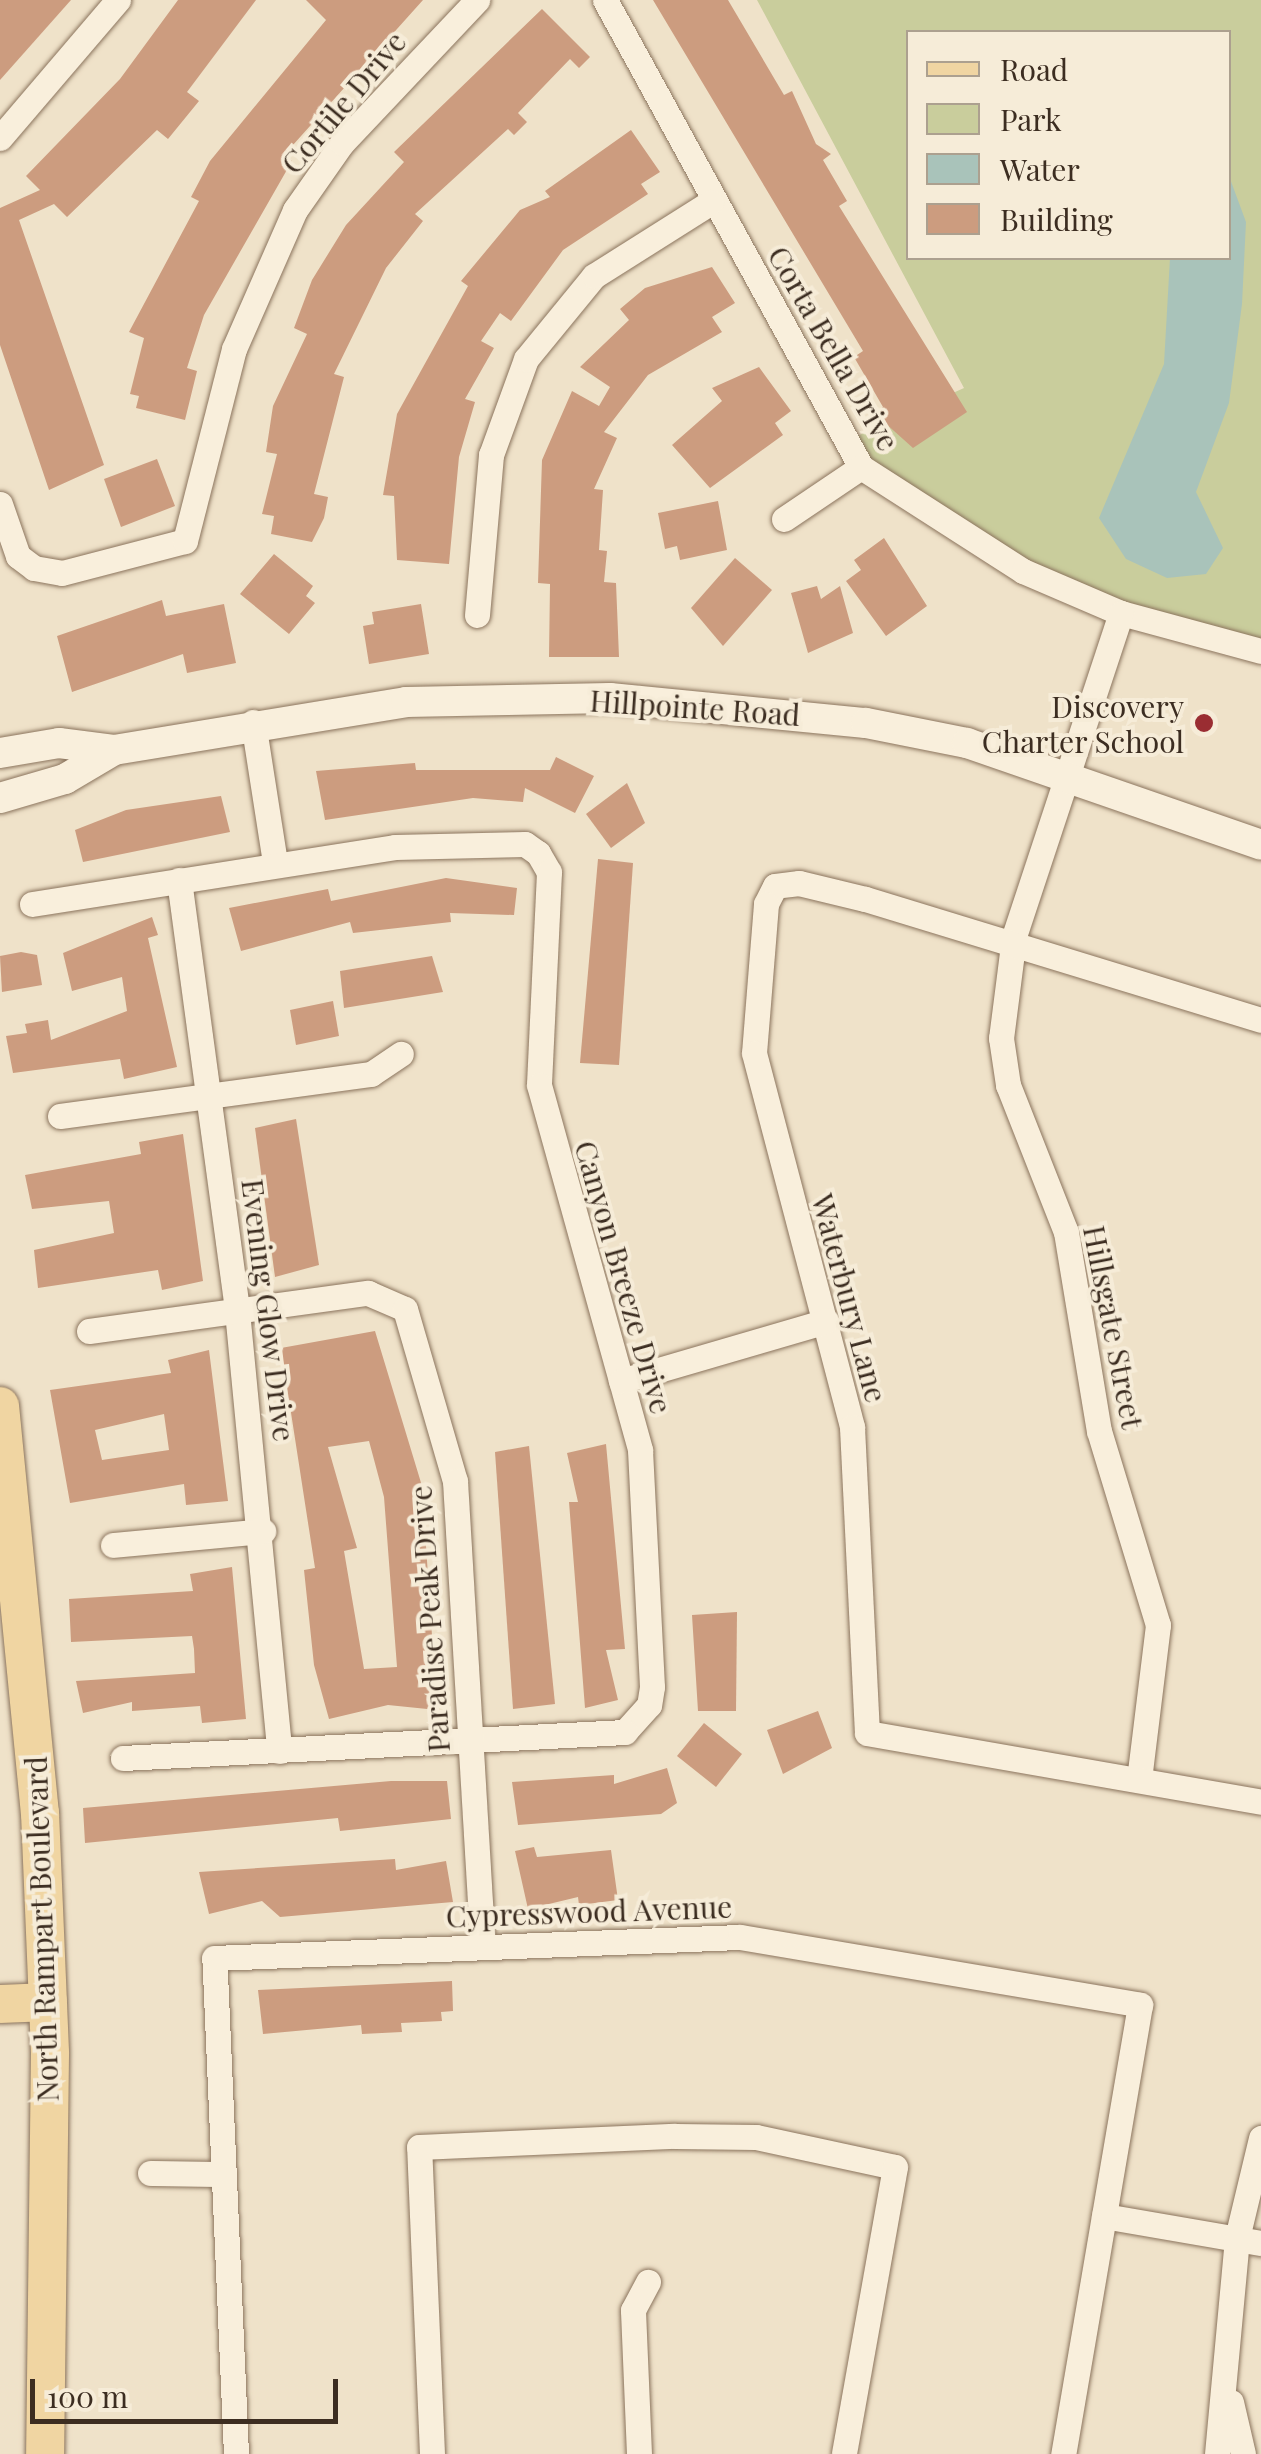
<!DOCTYPE html>
<style>
body{margin:0}
#map{position:relative;width:1261px;height:2454px;overflow:hidden;background:#efe2c9;font-family:"Playfair Display",serif}
div>[style]{position:absolute}
[style*='--x']{left:calc(var(--x)*1px);top:calc(var(--y)*1px);width:calc(var(--w)*1px);rotate:calc(var(--a)*1deg)}
.green>*{inset:0;background:#c9cd9c}
.water>*{inset:0;background:#a9c3ba}
.building>*{inset:0;background:#cc9c7f}
.roads{filter:drop-shadow(0 0 2px #8b745d) drop-shadow(0 0 2px #8b745d)}
.minor>*{height:25px;margin:-12.5px;padding:0 12.5px;transform-origin:12.5px;border-radius:12.5px;background:#f9efdc}
.tertiary>*{height:30px;margin:-15px;padding:0 15px;transform-origin:15px;border-radius:15px;background:#f9efdc}
.primary>*{height:38px;margin:-19px;padding:0 19px;transform-origin:19px;border-radius:19px;background:#f0d5a2}
.dots>*{width:28px;height:28px;translate:-50% -50%;box-sizing:border-box;border:5px solid #f6ecd8;border-radius:50%}
span{translate:-50% -50%;white-space:nowrap;text-align:center;line-height:1.15;-webkit-text-stroke:8px #f6ecd8;paint-order:stroke}
.street-label{font-size:30px;color:#3c2d21}
.poi-label{font-size:30px;color:#3c2d21}
.right{translate:-100% -50%;text-align:right}
.legend{position:absolute;left:906px;top:30px;width:325px;height:230px;box-sizing:border-box;background:#f6ecd8;border:2px solid #aca08f;margin:0;padding:12px 18px;list-style:none;font-size:30px;color:#3c2d21}
.legend li{display:flex;align-items:center;gap:20px;height:50px}
.legend b{width:50px;border:2px solid #aca08f}
.scale{position:absolute;left:30px;top:2379px;width:308px;height:45px;box-sizing:border-box;border:5px solid #3c2d21;border-top:0;padding-left:12px;font-size:30px;line-height:35px;white-space:nowrap;color:#3c2d21;-webkit-text-stroke:8px #f6ecd8;paint-order:stroke}
</style>
<div id="map">
<div class="green">
<i style="clip-path:polygon(evenodd,757px 0,1261px 0,1261px 651px,1023px 571px,846px 441px,964px 388px,757px 0,908px 32px,1228px 32px,1228px 258px,908px 258px,908px 32px)"></i>
</div>
<div class="water">
<i style="clip-path:polygon(1229px 176px,1246px 222px,1242px 304px,1229px 403px,1196px 492px,1223px 548px,1206px 574px,1167px 578px,1126px 559px,1099px 518px,1164px 364px,1170px 258px,1228px 258px)"></i>
</div>
<div class="building">
<i style="clip-path:polygon(0 0,71px 0,0 80px)"></i>
<i style="clip-path:polygon(178px 0,256px 0,187px 92px,199px 101px,168px 139px,157px 130px,67px 217px,54px 204px,19px 220px,104px 465px,49px 490px,0 345px,0 208px,40px 190px,26px 176px,120px 79px)"></i>
<i style="clip-path:polygon(306px 0,423px 0,284px 155px,292px 161px,204px 315px,187px 368px,197px 371px,185px 420px,136px 408px,139px 396px,130px 394px,144px 338px,129px 332px,199px 201px,191px 197px,210px 161px,326px 20px)"></i>
<i style="clip-path:polygon(653px 0,728px 0,784px 95px,792px 91px,816px 144px,831px 154px,823px 160px,847px 201px,839px 206px,967px 412px,913px 448px,874px 413px,883px 407px,854px 357px,863px 351px)"></i>
<i style="clip-path:polygon(542px 9px,590px 57px,579px 68px,570px 59px,518px 113px,527px 122px,514px 135px,508px 129px,415px 214px,423px 221px,386px 268px,334px 374px,344px 377px,314px 494px,328px 497px,324px 518px,312px 542px,271px 534px,274px 516px,262px 514px,277px 454px,266px 452px,273px 406px,307px 334px,294px 328px,312px 280px,346px 225px,404px 162px,394px 152px)"></i>
<i style="clip-path:polygon(631px 130px,660px 172px,641px 184px,648px 194px,563px 250px,511px 321px,500px 313px,481px 341px,494px 348px,465px 399px,475px 402px,459px 457px,449px 564px,397px 560px,394px 496px,383px 495px,397px 414px,468px 286px,461px 281px,520px 210px,550px 197px,545px 191px)"></i>
<i style="clip-path:polygon(712px 267px,735px 303px,712px 317px,722px 332px,648px 375px,604px 432px,617px 438px,594px 489px,603px 490px,599px 550px,607px 551px,604px 582px,616px 583px,619px 657px,549px 657px,550px 584px,538px 583px,542px 460px,572px 391px,599px 406px,610px 387px,580px 367px,629px 320px,620px 309px,645px 288px)"></i>
<i style="clip-path:polygon(759px 367px,791px 411px,775px 423px,783px 435px,710px 488px,672px 445px,722px 401px,712px 388px)"></i>
<i style="clip-path:polygon(157px 459px,175px 506px,121px 527px,104px 479px)"></i>
<i style="clip-path:polygon(718px 501px,727px 550px,680px 560px,677px 546px,665px 549px,658px 513px)"></i>
<i style="clip-path:polygon(884px 538px,927px 606px,886px 636px,846px 581px,861px 570px,854px 560px)"></i>
<i style="clip-path:polygon(274px 554px,313px 586px,306px 596px,315px 603px,289px 634px,240px 594px)"></i>
<i style="clip-path:polygon(735px 558px,772px 590px,723px 646px,691px 608px)"></i>
<i style="clip-path:polygon(817px 586px,821px 599px,840px 586px,853px 633px,808px 653px,791px 593px)"></i>
<i style="clip-path:polygon(162px 600px,166px 616px,224px 604px,236px 663px,187px 673px,183px 654px,72px 692px,57px 636px)"></i>
<i style="clip-path:polygon(421px 604px,429px 654px,369px 664px,363px 626px,374px 624px,372px 612px)"></i>
<i style="clip-path:polygon(556px 757px,594px 776px,575px 813px,525px 788px,523px 802px,473px 798px,325px 820px,316px 771px,415px 763px,416px 770px,550px 770px)"></i>
<i style="clip-path:polygon(627px 783px,645px 823px,611px 848px,586px 814px)"></i>
<i style="clip-path:polygon(221px 796px,230px 832px,83px 862px,75px 830px,126px 810px)"></i>
<i style="clip-path:polygon(598px 859px,633px 863px,619px 1065px,580px 1063px)"></i>
<i style="clip-path:polygon(446px 878px,517px 888px,514px 915px,450px 913px,451px 922px,353px 933px,350px 922px,241px 951px,229px 908px,328px 889px,331px 901px)"></i>
<i style="clip-path:polygon(152px 917px,158px 935px,148px 938px,177px 1067px,124px 1079px,120px 1059px,13px 1073px,6px 1036px,27px 1033px,25px 1024px,48px 1020px,51px 1040px,127px 1011px,122px 977px,72px 991px,63px 953px)"></i>
<i style="clip-path:polygon(21px 952px,37px 955px,42px 985px,2px 992px,0 956px)"></i>
<i style="clip-path:polygon(432px 956px,443px 992px,344px 1008px,340px 971px)"></i>
<i style="clip-path:polygon(333px 1001px,339px 1036px,296px 1045px,290px 1010px)"></i>
<i style="clip-path:polygon(296px 1119px,319px 1265px,275px 1277px,255px 1128px)"></i>
<i style="clip-path:polygon(183px 1134px,203px 1281px,162px 1290px,158px 1270px,38px 1288px,34px 1250px,114px 1233px,109px 1201px,32px 1209px,25px 1175px,141px 1154px,139px 1142px)"></i>
<i style="clip-path:polygon(evenodd,375px 1331px,422px 1486px,437px 1710px,388px 1705px,329px 1719px,314px 1665px,304px 1570px,315px 1568px,281px 1348px,375px 1331px,369px 1441px,384px 1497px,397px 1667px,364px 1669px,344px 1551px,357px 1548px,328px 1447px,369px 1441px)"></i>
<i style="clip-path:polygon(evenodd,209px 1350px,228px 1501px,186px 1505px,184px 1484px,70px 1503px,50px 1390px,171px 1373px,168px 1360px,209px 1350px,164px 1414px,169px 1450px,102px 1460px,95px 1430px,164px 1414px)"></i>
<i style="clip-path:polygon(606px 1444px,625px 1649px,606px 1650px,618px 1700px,585px 1708px,569px 1502px,578px 1502px,567px 1453px)"></i>
<i style="clip-path:polygon(529px 1446px,555px 1704px,513px 1709px,495px 1452px)"></i>
<i style="clip-path:polygon(232px 1567px,246px 1719px,202px 1723px,200px 1706px,132px 1711px,132px 1702px,83px 1713px,76px 1681px,195px 1673px,194px 1649px,192px 1636px,71px 1642px,69px 1599px,193px 1591px,190px 1574px)"></i>
<i style="clip-path:polygon(737px 1612px,736px 1711px,698px 1711px,692px 1615px)"></i>
<i style="clip-path:polygon(818px 1711px,832px 1748px,783px 1774px,767px 1730px)"></i>
<i style="clip-path:polygon(704px 1723px,742px 1754px,716px 1787px,677px 1756px)"></i>
<i style="clip-path:polygon(667px 1768px,677px 1803px,661px 1814px,518px 1825px,512px 1782px,614px 1775px,614px 1784px)"></i>
<i style="clip-path:polygon(391px 1781px,447px 1781px,451px 1819px,340px 1831px,338px 1818px,85px 1843px,83px 1808px)"></i>
<i style="clip-path:polygon(534px 1847px,537px 1857px,611px 1850px,618px 1900px,579px 1905px,578px 1897px,528px 1909px,515px 1851px)"></i>
<i style="clip-path:polygon(395px 1859px,396px 1870px,446px 1861px,453px 1902px,280px 1917px,262px 1901px,209px 1914px,199px 1872px)"></i>
<i style="clip-path:polygon(452px 1981px,453px 2011px,441px 2012px,442px 2021px,401px 2023px,402px 2032px,362px 2034px,361px 2025px,263px 2034px,258px 1990px)"></i>
</div>
<div class="roads">
<div class="minor">
<i style="--x:605;--y:0;--w:533;--a:61.27"></i>
<i style="--x:861;--y:467;--w:193;--a:32.7"></i>
<i style="--x:1023;--y:571;--w:107;--a:23.2"></i>
<i style="--x:1121;--y:613;--w:145;--a:15.2"></i>
<i style="--x:0;--y:138;--w:182;--a:-49.5"></i>
<i style="--x:0;--y:504;--w:55;--a:70.9"></i>
<i style="--x:18;--y:556;--w:20;--a:37"></i>
<i style="--x:34;--y:568;--w:28;--a:10"></i>
<i style="--x:62;--y:573;--w:127;--a:-14.6"></i>
<i style="--x:185;--y:541;--w:198;--a:-75.7"></i>
<i style="--x:234;--y:349;--w:152;--a:-66.3"></i>
<i style="--x:295;--y:210;--w:82;--a:-55"></i>
<i style="--x:342;--y:143;--w:197;--a:-46.6"></i>
<i style="--x:784;--y:519;--w:93;--a:-34"></i>
<i style="--x:1121;--y:613;--w:341;--a:108.3"></i>
<i style="--x:1014;--y:937;--w:102;--a:97.3"></i>
<i style="--x:1001;--y:1038;--w:48;--a:81.5"></i>
<i style="--x:1008;--y:1085;--w:158;--a:68.5"></i>
<i style="--x:1066;--y:1232;--w:202;--a:80.6"></i>
<i style="--x:1099;--y:1431;--w:203;--a:73.1"></i>
<i style="--x:1158;--y:1625;--w:156;--a:97"></i>
<i style="--x:477;--y:615;--w:161;--a:-85"></i>
<i style="--x:491;--y:455;--w:102;--a:-70"></i>
<i style="--x:526;--y:359;--w:107;--a:-50.7"></i>
<i style="--x:594;--y:276;--w:138;--a:-32.3"></i>
<i style="--x:253;--y:722;--w:142;--a:81.1"></i>
<i style="--x:179;--y:880;--w:435;--a:82.3"></i>
<i style="--x:237;--y:1311;--w:442;--a:84.5"></i>
<i style="--x:32;--y:904;--w:367;--a:-8.9"></i>
<i style="--x:395;--y:847;--w:130;--a:-1.3"></i>
<i style="--x:525;--y:844;--w:16;--a:35"></i>
<i style="--x:538;--y:853;--w:22;--a:60"></i>
<i style="--x:549;--y:872;--w:213;--a:92.7"></i>
<i style="--x:539;--y:1085;--w:379;--a:74.5"></i>
<i style="--x:640;--y:1450;--w:237;--a:87.1"></i>
<i style="--x:652;--y:1687;--w:18;--a:99"></i>
<i style="--x:649;--y:1705;--w:36;--a:132"></i>
<i style="--x:625;--y:1732;--w:503;--a:177.04"></i>
<i style="--x:1261;--y:1020;--w:414;--a:-163"></i>
<i style="--x:865;--y:899;--w:68;--a:-166.4"></i>
<i style="--x:799;--y:883;--w:24;--a:173"></i>
<i style="--x:775;--y:886;--w:20;--a:117"></i>
<i style="--x:766;--y:904;--w:149;--a:94.6"></i>
<i style="--x:754;--y:1053;--w:387;--a:75.3"></i>
<i style="--x:852;--y:1427;--w:306;--a:87.2"></i>
<i style="--x:867;--y:1733;--w:400;--a:9.9"></i>
<i style="--x:60;--y:1116;--w:314;--a:-7.7"></i>
<i style="--x:371;--y:1074;--w:36;--a:-34"></i>
<i style="--x:89;--y:1331;--w:282;--a:-7.8"></i>
<i style="--x:368;--y:1293;--w:40;--a:23.4"></i>
<i style="--x:405;--y:1309;--w:179;--a:73.8"></i>
<i style="--x:455;--y:1481;--w:466;--a:86.6"></i>
<i style="--x:621;--y:1381;--w:214;--a:-16.3"></i>
<i style="--x:113;--y:1545;--w:151;--a:-5.3"></i>
<i style="--x:150;--y:2173;--w:70;--a:0.8"></i>
<i style="--x:1104;--y:2216;--w:159;--a:9.8"></i>
<i style="--x:1231;--y:2402;--w:53;--a:77"></i>
<i style="--x:236;--y:2454;--w:496;--a:-92.5"></i>
<i style="--x:214;--y:1958;--w:526;--a:-2.29"></i>
<i style="--x:740;--y:1937;--w:406;--a:9.6"></i>
<i style="--x:1140;--y:2005;--w:456;--a:99.7"></i>
<i style="--x:432;--y:2454;--w:307;--a:-92.4"></i>
<i style="--x:419;--y:2147;--w:256;--a:-2.5"></i>
<i style="--x:675;--y:2136;--w:81;--a:0.7"></i>
<i style="--x:756;--y:2137;--w:142;--a:12.2"></i>
<i style="--x:895;--y:2167;--w:291;--a:100.1"></i>
<i style="--x:639;--y:2454;--w:144;--a:-92.4"></i>
<i style="--x:633;--y:2310;--w:32;--a:-62"></i>
<i style="--x:1217;--y:2454;--w:217;--a:-84.7"></i>
<i style="--x:1237;--y:2238;--w:103;--a:-76.5"></i>
</div>
<div class="tertiary">
<i style="--x:0;--y:753;--w:60;--a:-9.6"></i>
<i style="--x:59;--y:743;--w:55;--a:7.3"></i>
<i style="--x:114;--y:750;--w:296;--a:-9.3"></i>
<i style="--x:406;--y:702;--w:204;--a:-1.1"></i>
<i style="--x:610;--y:698;--w:257;--a:5.6"></i>
<i style="--x:866;--y:723;--w:103;--a:11.2"></i>
<i style="--x:967;--y:743;--w:311;--a:19.1"></i>
<i style="--x:0;--y:798;--w:68;--a:-16.3"></i>
<i style="--x:65;--y:779;--w:57;--a:-30.6"></i>
</div>
<div class="primary">
<i style="--x:0;--y:1406;--w:409;--a:84.4"></i>
<i style="--x:40;--y:1813;--w:241;--a:87.6"></i>
<i style="--x:50;--y:2054;--w:400;--a:90.7"></i>
<i style="--x:0;--y:2004;--w:48;--a:-2.4"></i>
</div>
</div>
<div class="dots">
<i style="left:1204px;top:723px;background:#9a2d32"></i>
</div>
<div class="street-label">
<span style="left:343px;top:102px;rotate:-50deg">Cortile Drive</span>
<span style="left:834px;top:348px;rotate:60deg">Corta Bella Drive</span>
<span style="left:695px;top:707px;rotate:4deg">Hillpointe Road</span>
<span style="left:624px;top:1277px;rotate:74deg">Canyon Breeze Drive</span>
<span style="left:850px;top:1298px;rotate:75deg">Waterbury Lane</span>
<span style="left:269px;top:1310px;rotate:83deg">Evening Glow Drive</span>
<span style="left:1114px;top:1327px;rotate:79deg">Hillsgate Street</span>
<span style="left:429px;top:1619px;rotate:-94deg">Paradise Peak Drive</span>
<span style="left:589px;top:1911px;rotate:-2deg">Cypresswood Avenue</span>
<span style="left:41px;top:1929px;rotate:-92deg">North Rampart Boulevard</span>
</div>
<div class="poi-label">
<span class="right" style="left:1184px;top:723px">Discovery<br>Charter School</span>
</div>
<ul class="legend">
<li><b style="height:12px;background:#f0d5a2"></b>Road</li>
<li><b style="height:28px;background:#c9cd9c"></b>Park</li>
<li><b style="height:28px;background:#a9c3ba"></b>Water</li>
<li><b style="height:28px;background:#cc9c7f"></b>Building</li>
</ul>
<div class="scale">100 m</div>
</div>
